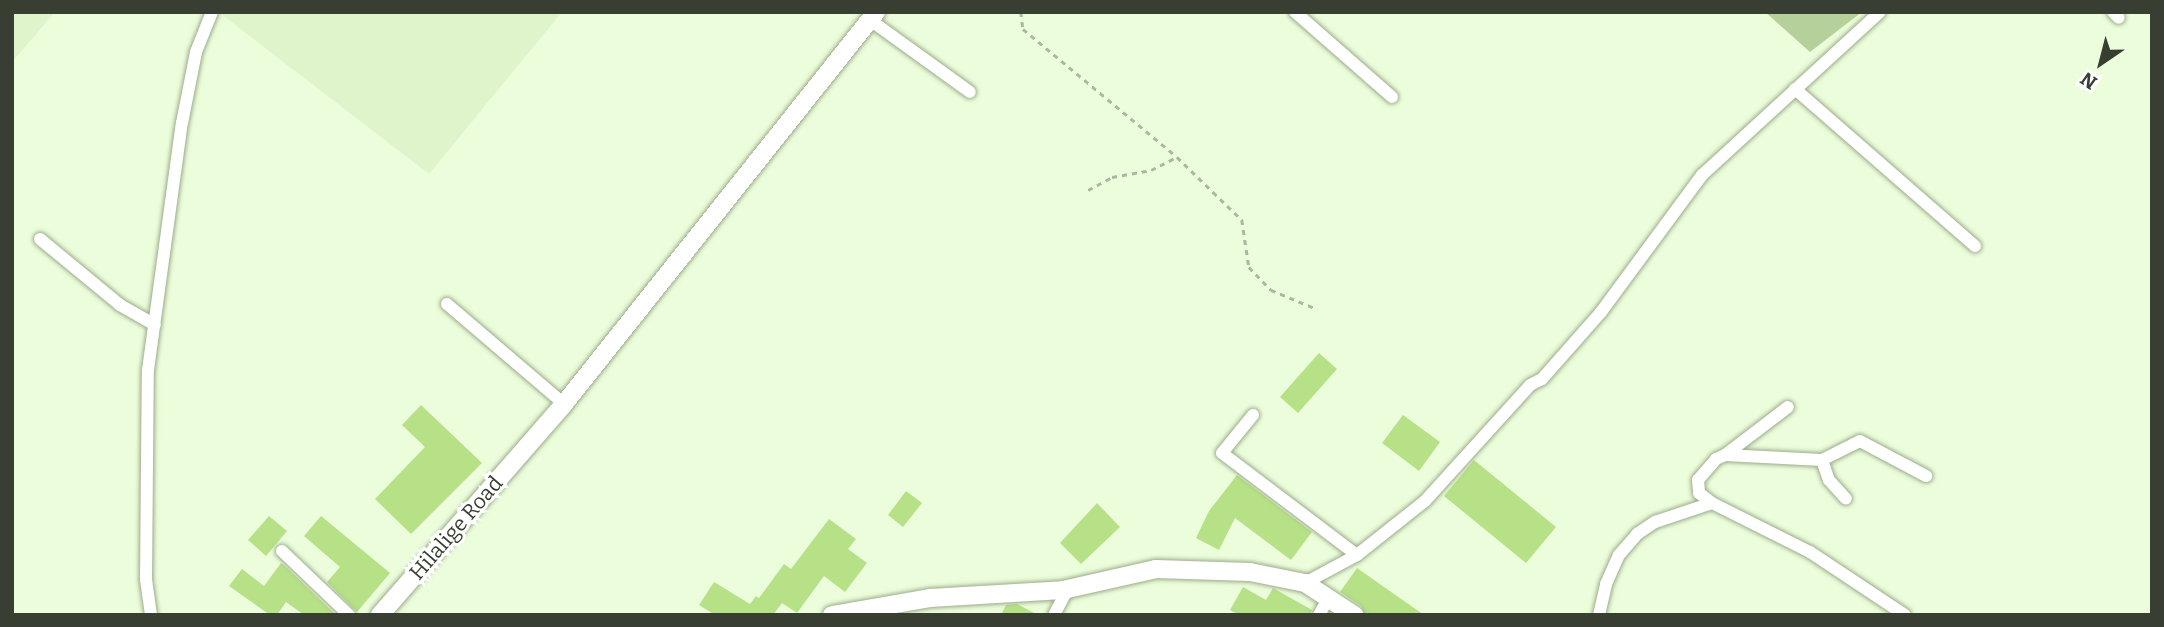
<!DOCTYPE html>
<style>
body{margin:0}
#map{position:relative;width:2164px;height:627px;overflow:hidden;background:#ecfddb;font-family:Bitter,serif}
div>[style]{position:absolute}
[style*='--x']{left:calc(var(--x)*1px);top:calc(var(--y)*1px);width:calc(var(--w)*1px);rotate:calc(var(--a)*1deg)}
.built>*{inset:0;background:#e0f4cb}
.green>*{inset:0;background:#b5d09a}
.building>*{inset:0;background:#b6e186}
.path>*{height:2.5px;margin-top:-1.25px;transform-origin:0;background:repeating-linear-gradient(90deg,#abb89e 0 5px,transparent 0 10px)}
.roads{filter:drop-shadow(0 0 2px #9bac8b) drop-shadow(0 0 2px #9bac8b)}
.street>*{height:12px;margin:-6px;padding:0 6px;transform-origin:6px;border-radius:6px;background:#fff}
.secondary>*{height:18px;margin:-9px;padding:0 9px;transform-origin:9px;border-radius:9px;background:#fff}
span{translate:-50% -50%;white-space:nowrap;text-align:center;line-height:1.15;-webkit-text-stroke:6px #fff;paint-order:stroke}
.street-label{font-size:21px;color:#383f32}
.frame{position:absolute;inset:0;border:14px solid #383f32;pointer-events:none}
.north{position:absolute;left:2066px;top:28px;width:70px;height:70px;-webkit-text-stroke:5px #fff;paint-order:stroke;rotate:215deg;font-size:19px;font-weight:700;line-height:28px;text-align:center;color:#383f32}
.north::after{content:'';display:block;margin:auto;width:24px;height:32px;background:#383f32;clip-path:polygon(50% 0,100% 100%,50% 72%,0 100%)}
</style>
<div id="map">
<div class="built">
<i style="clip-path:polygon(12px 12px,55px 12px,12px 62px)"></i>
<i style="clip-path:polygon(224px 12px,562px 12px,429px 174px,222px 15px)"></i>
</div>
<div class="green">
<i style="clip-path:polygon(1765px 12px,1862px 12px,1810px 52px)"></i>
</div>
<div class="building">
<i style="clip-path:polygon(1319px 353px,1337px 369px,1298px 413px,1280px 397px)"></i>
<i style="clip-path:polygon(421px 405px,482px 463px,411px 534px,375px 499px,425px 447px,402px 425px)"></i>
<i style="clip-path:polygon(1403px 415px,1440px 442px,1419px 471px,1382px 443px)"></i>
<i style="clip-path:polygon(1474px 460px,1556px 527px,1526px 563px,1444px 496px)"></i>
<i style="clip-path:polygon(1237px 475px,1312px 532px,1291px 560px,1235px 518px,1219px 550px,1196px 538px,1209px 511px)"></i>
<i style="clip-path:polygon(906px 491px,922px 503px,903px 527px,888px 515px)"></i>
<i style="clip-path:polygon(1097px 503px,1120px 527px,1081px 564px,1060px 543px)"></i>
<i style="clip-path:polygon(269px 516px,287px 531px,266px 556px,248px 540px)"></i>
<i style="clip-path:polygon(321px 516px,390px 573px,357px 612px,327px 582px,340px 567px,304px 536px)"></i>
<i style="clip-path:polygon(829px 519px,856px 539px,848px 549px,867px 563px,845px 592px,824px 576px,797px 613px,782px 603px,773px 615px,715px 615px,699px 605px,714px 582px,750px 604px,756px 596px,759px 598px,784px 564px,791px 569px)"></i>
<i style="clip-path:polygon(281px 563px,285px 566px,336px 615px,304px 615px,286px 602px,277px 615px,270px 615px,229px 586px,242px 569px,264px 586px)"></i>
<i style="clip-path:polygon(1357px 568px,1424px 615px,1365px 615px,1361px 606px,1340px 592px)"></i>
<i style="clip-path:polygon(1243px 587px,1266px 600px,1273px 588px,1312px 610px,1310px 615px,1239px 615px,1230px 610px)"></i>
<i style="clip-path:polygon(1017px 604px,1038px 615px,1001px 615px,1006px 605px)"></i>
</div>
<div class="path">
<i style="--x:1021;--y:12;--w:17;--a:83"></i>
<i style="--x:1023;--y:29;--w:200;--a:39.7"></i>
<i style="--x:1177;--y:157;--w:91;--a:44.1"></i>
<i style="--x:1242;--y:220;--w:48;--a:81.5"></i>
<i style="--x:1249;--y:267;--w:32;--a:46"></i>
<i style="--x:1271;--y:290;--w:50;--a:22.4"></i>
<i style="--x:1088;--y:190;--w:27;--a:-28"></i>
<i style="--x:1112;--y:177;--w:40;--a:-10"></i>
<i style="--x:1151;--y:170;--w:29;--a:-27"></i>
</div>
<div class="roads">
<div class="street">
<i style="--x:1295;--y:12;--w:129;--a:41.2"></i>
<i style="--x:2113;--y:12;--w:8;--a:45"></i>
<i style="--x:870;--y:20;--w:123;--a:35.8"></i>
<i style="--x:1795;--y:89;--w:239;--a:41.1"></i>
<i style="--x:40;--y:239;--w:104;--a:39.5"></i>
<i style="--x:120;--y:305;--w:40;--a:29.7"></i>
<i style="--x:447;--y:304;--w:154;--a:40.5"></i>
<i style="--x:1253;--y:415;--w:49;--a:129.2"></i>
<i style="--x:1222;--y:453;--w:169;--a:37.1"></i>
<i style="--x:1725;--y:455;--w:79;--a:-37.3"></i>
<i style="--x:1822;--y:460;--w:21;--a:71"></i>
<i style="--x:1829;--y:480;--w:25;--a:48"></i>
<i style="--x:1712;--y:503;--w:16;--a:-142"></i>
<i style="--x:1699;--y:493;--w:13;--a:-94"></i>
<i style="--x:1698;--y:480;--w:28;--a:-49"></i>
<i style="--x:1716;--y:459;--w:10;--a:-24"></i>
<i style="--x:1725;--y:455;--w:97;--a:3"></i>
<i style="--x:1822;--y:460;--w:42;--a:-26.6"></i>
<i style="--x:1860;--y:441;--w:75;--a:27.9"></i>
<i style="--x:282;--y:551;--w:93;--a:43.7"></i>
<i style="--x:1305;--y:583;--w:59;--a:-28.3"></i>
<i style="--x:1357;--y:555;--w:87;--a:-38.5"></i>
<i style="--x:1425;--y:501;--w:156;--a:-47.8"></i>
<i style="--x:1530;--y:385;--w:13;--a:-27"></i>
<i style="--x:1542;--y:379;--w:89;--a:-48.6"></i>
<i style="--x:1601;--y:312;--w:170;--a:-53.6"></i>
<i style="--x:1702;--y:175;--w:241;--a:-42.5"></i>
<i style="--x:151;--y:615;--w:36;--a:-98"></i>
<i style="--x:146;--y:579;--w:209;--a:-89.5"></i>
<i style="--x:148;--y:370;--w:249;--a:-82.2"></i>
<i style="--x:182;--y:123;--w:72;--a:-78.8"></i>
<i style="--x:196;--y:52;--w:43;--a:-68.2"></i>
<i style="--x:1054;--y:615;--w:30;--a:-62"></i>
<i style="--x:1319;--y:615;--w:21;--a:-61"></i>
<i style="--x:1599;--y:615;--w:32;--a:-77"></i>
<i style="--x:1606;--y:584;--w:32;--a:-66"></i>
<i style="--x:1619;--y:555;--w:28;--a:-49"></i>
<i style="--x:1637;--y:534;--w:22;--a:-34"></i>
<i style="--x:1655;--y:522;--w:60;--a:-18.4"></i>
<i style="--x:1712;--y:503;--w:110;--a:26.6"></i>
<i style="--x:1810;--y:552;--w:114;--a:33.6"></i>
</div>
<div class="secondary">
<i style="--x:380;--y:615;--w:280;--a:-48.9"></i>
<i style="--x:564;--y:404;--w:501;--a:-51.48"></i>
<i style="--x:832;--y:615;--w:99;--a:-9.8"></i>
<i style="--x:930;--y:598;--w:133;--a:-3.4"></i>
<i style="--x:1063;--y:590;--w:95;--a:-12.7"></i>
<i style="--x:1156;--y:569;--w:94;--a:1.8"></i>
<i style="--x:1250;--y:572;--w:56;--a:11.3"></i>
<i style="--x:1305;--y:583;--w:59;--a:33.1"></i>
</div>
</div>
<div class="street-label">
<span style="left:456px;top:528px;rotate:-49deg">Hilalige Road</span>
</div>
<div class="frame"></div>
<div class="north">N</div>
</div>
